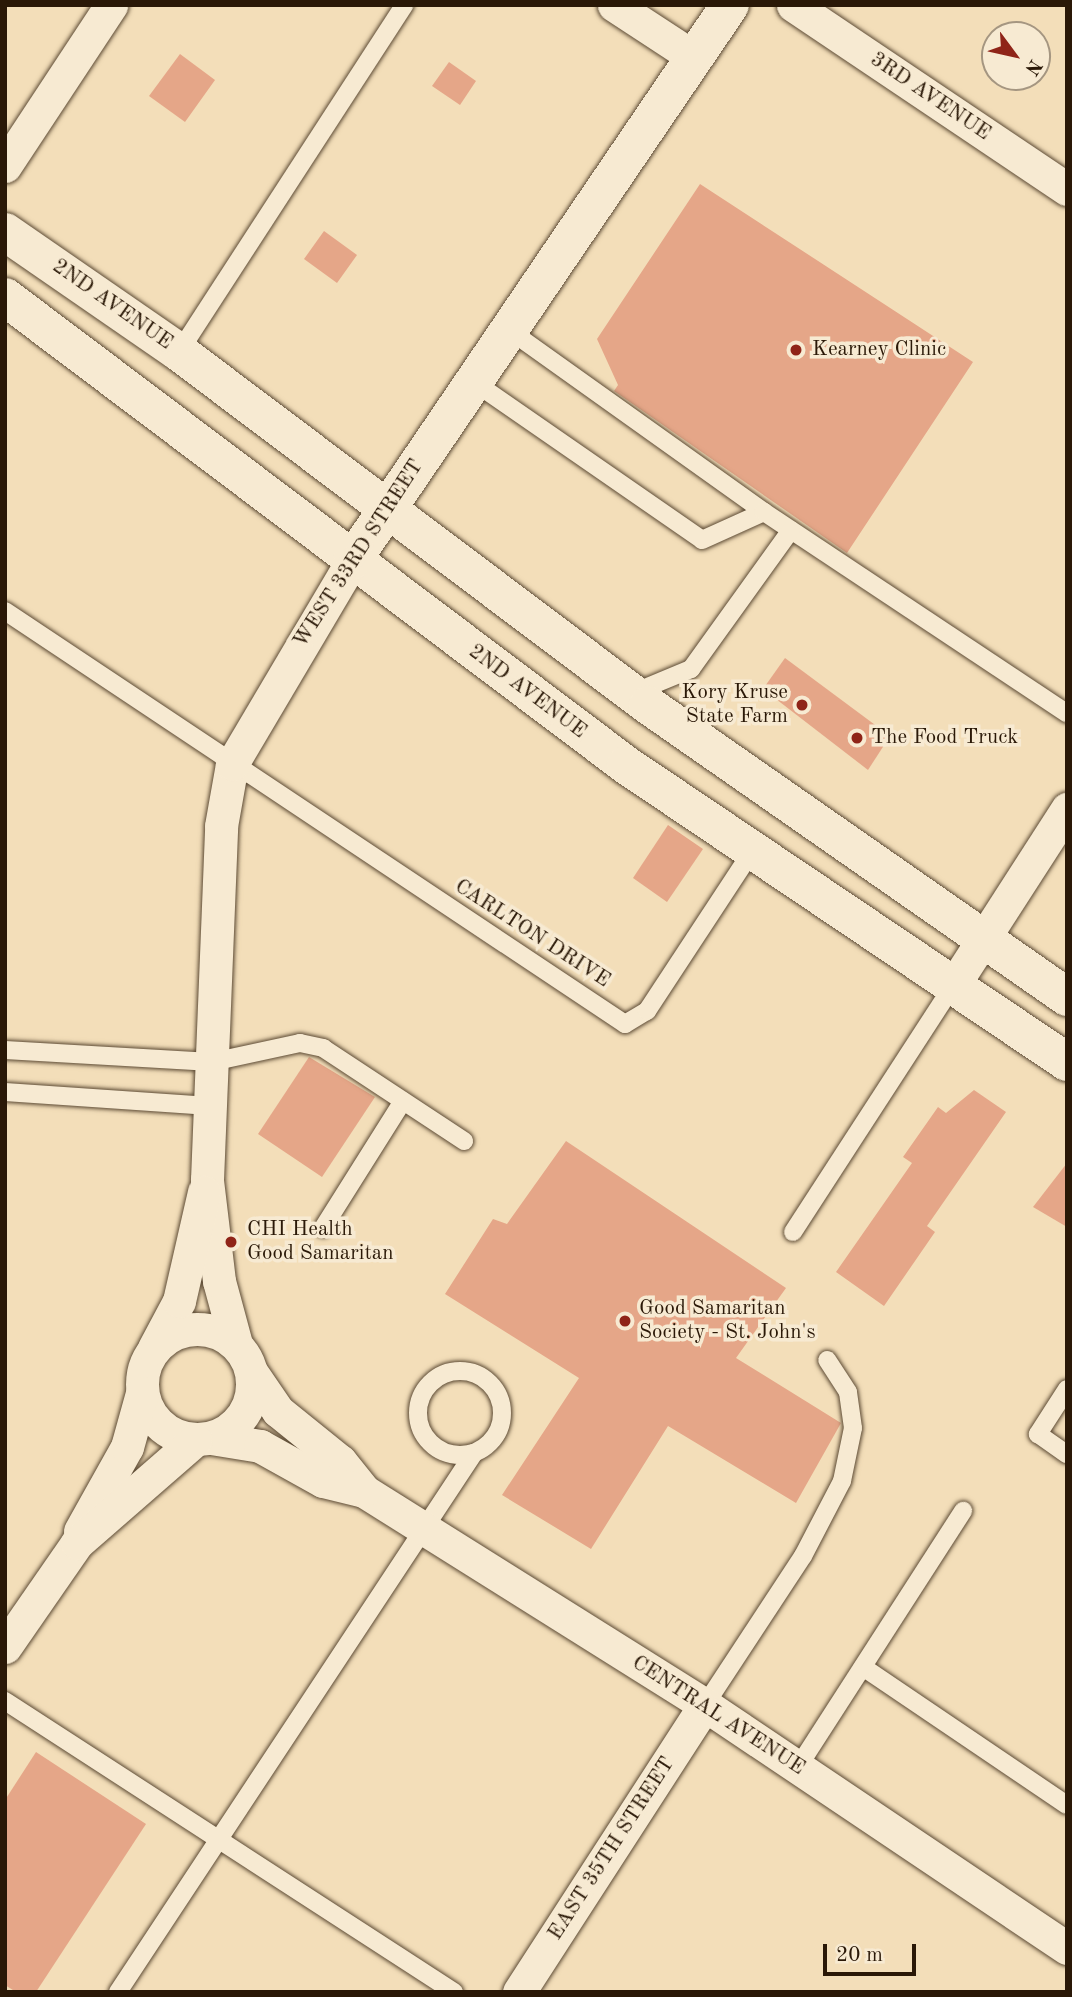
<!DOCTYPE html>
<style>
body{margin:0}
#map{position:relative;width:1072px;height:1997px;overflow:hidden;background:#f3deb9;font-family:"Old Standard TT",serif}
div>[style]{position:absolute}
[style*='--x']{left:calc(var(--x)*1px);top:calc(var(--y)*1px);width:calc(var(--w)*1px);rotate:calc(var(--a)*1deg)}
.building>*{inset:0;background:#e5a688}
.roads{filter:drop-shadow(0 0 2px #5c4a34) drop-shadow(0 0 2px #5c4a34)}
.lane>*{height:18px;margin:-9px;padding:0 9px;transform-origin:9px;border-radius:9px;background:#f7ead2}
.lane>.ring{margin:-9px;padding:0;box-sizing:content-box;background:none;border:18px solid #f7ead2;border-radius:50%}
.street>*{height:33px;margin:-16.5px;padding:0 16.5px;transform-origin:16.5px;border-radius:16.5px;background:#f7ead2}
.street>.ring{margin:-16.5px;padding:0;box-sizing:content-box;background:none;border:33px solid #f7ead2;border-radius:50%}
.secondary>*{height:38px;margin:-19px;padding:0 19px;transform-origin:19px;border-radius:19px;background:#f7ead2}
.dots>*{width:19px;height:19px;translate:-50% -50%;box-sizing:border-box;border:4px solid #f7ead2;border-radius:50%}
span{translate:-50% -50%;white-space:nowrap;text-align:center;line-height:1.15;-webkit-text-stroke:7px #f7ead2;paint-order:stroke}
.street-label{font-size:21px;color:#2a1807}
.poi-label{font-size:21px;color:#2a1807}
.left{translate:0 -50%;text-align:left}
.right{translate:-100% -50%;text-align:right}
.frame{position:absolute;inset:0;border:7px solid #2a1807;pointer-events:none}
.north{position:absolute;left:981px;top:21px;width:70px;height:70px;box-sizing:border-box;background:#f7ead2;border:2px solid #a59681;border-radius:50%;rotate:123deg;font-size:19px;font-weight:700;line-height:28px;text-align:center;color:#2a1807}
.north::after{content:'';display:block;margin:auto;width:24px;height:32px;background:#8f2418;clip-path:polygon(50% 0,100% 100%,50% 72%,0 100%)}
.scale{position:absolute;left:823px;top:1944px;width:93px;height:32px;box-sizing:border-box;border:4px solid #2a1807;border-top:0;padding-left:9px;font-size:21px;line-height:24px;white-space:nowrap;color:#2a1807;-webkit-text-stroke:5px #f7ead2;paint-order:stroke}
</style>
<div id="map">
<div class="building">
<i style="clip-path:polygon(180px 54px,215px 80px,185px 122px,149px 96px)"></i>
<i style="clip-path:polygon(449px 62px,476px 81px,460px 105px,432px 86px)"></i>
<i style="clip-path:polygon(700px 184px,973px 362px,847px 553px,614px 391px,618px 385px,597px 339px)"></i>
<i style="clip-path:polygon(324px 231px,357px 255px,337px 283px,304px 259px)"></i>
<i style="clip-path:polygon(785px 658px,890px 736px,868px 770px,763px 689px)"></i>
<i style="clip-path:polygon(668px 825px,703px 849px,667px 902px,633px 878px)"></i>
<i style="clip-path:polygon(309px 1057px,375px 1097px,322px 1177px,258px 1134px)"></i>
<i style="clip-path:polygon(974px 1090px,1006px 1112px,927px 1226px,935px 1232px,884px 1306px,836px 1272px,912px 1163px,903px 1157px,938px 1107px,946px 1113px)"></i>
<i style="clip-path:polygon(566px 1141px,786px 1288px,736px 1358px,841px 1423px,796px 1503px,668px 1426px,591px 1549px,502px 1495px,579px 1378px,445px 1294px,493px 1219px,507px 1224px)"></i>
<i style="clip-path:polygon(1067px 1163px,1067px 1227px,1033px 1207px)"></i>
<i style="clip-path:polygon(36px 1752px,146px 1824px,36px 1992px,16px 1992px,5px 1985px,5px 1800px)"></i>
</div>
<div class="roads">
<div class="lane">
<i style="--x:509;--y:330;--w:313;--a:35.5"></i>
<i style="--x:179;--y:352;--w:414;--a:-57"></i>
<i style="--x:474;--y:382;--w:277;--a:34.7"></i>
<i style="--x:702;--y:540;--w:68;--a:-24.3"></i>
<i style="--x:764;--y:512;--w:364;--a:33.6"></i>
<i style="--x:5;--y:611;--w:745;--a:33.67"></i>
<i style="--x:625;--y:1024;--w:26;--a:-31"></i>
<i style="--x:647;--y:1011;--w:191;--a:-56.7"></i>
<i style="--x:633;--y:693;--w:63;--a:-22.5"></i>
<i style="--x:691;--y:669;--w:171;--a:-54.3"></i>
<i style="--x:5;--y:1050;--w:207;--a:3.3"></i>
<i style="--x:212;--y:1062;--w:90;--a:-12.2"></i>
<i style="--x:300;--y:1043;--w:24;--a:12"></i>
<i style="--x:323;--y:1048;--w:169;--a:33.4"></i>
<i style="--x:5;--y:1092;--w:205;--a:3.9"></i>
<i style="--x:323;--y:1228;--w:150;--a:-57.8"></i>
<i style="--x:793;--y:1232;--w:293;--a:-57"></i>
<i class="ring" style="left:418px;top:1371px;width:66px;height:66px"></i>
<i style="--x:1067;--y:1389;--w:54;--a:122.8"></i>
<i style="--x:1038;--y:1434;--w:35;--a:35"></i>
<i style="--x:863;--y:1667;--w:246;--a:34.1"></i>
<i style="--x:5;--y:1701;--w:535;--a:32.95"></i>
<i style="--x:705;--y:1705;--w:178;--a:-56.7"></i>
<i style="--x:803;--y:1556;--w:85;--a:-62.5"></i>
<i style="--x:842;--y:1481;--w:54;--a:-78.3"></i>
<i style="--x:853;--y:1428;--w:36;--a:-98"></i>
<i style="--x:848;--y:1392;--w:38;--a:-123"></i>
<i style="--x:798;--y:1767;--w:305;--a:-57.2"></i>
<i style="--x:118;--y:1992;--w:646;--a:-56.56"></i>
</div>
<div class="street">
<i style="--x:614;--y:5;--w:97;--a:33.2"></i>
<i style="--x:793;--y:5;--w:330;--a:33.9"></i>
<i style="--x:5;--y:166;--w:193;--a:-56.6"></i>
<i style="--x:953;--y:986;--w:211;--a:-57.2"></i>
<i class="ring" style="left:142px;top:1329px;width:77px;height:77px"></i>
<i style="--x:236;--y:1344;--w:65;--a:-105.1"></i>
<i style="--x:219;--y:1281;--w:102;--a:-96.8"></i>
<i style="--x:207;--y:1180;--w:354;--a:-87.7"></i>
<i style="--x:221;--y:826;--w:63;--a:-79.9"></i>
<i style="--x:232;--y:764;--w:236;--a:-59.4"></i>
<i style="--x:154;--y:1348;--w:53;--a:-62"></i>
<i style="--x:179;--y:1301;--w:112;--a:-77.1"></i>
<i style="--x:252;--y:1373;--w:46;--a:55.6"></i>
<i style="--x:278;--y:1411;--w:80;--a:38.9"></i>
<i style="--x:340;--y:1461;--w:38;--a:51"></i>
<i style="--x:364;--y:1491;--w:403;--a:32.1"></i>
<i style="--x:705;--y:1705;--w:436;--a:33.9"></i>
<i style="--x:211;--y:1438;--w:50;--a:9.3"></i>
<i style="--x:260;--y:1446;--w:72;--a:29.1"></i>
<i style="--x:323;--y:1481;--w:42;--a:13.7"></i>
<i style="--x:80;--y:1531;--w:96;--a:-60.8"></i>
<i style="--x:127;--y:1447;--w:56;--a:-74.5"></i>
<i style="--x:5;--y:1647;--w:126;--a:-55.3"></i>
<i style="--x:77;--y:1543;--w:157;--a:-41.1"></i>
<i style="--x:519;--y:1992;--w:342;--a:-57.1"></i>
</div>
<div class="secondary">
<i style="--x:5;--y:232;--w:211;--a:34.6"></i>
<i style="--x:179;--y:352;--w:587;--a:36.97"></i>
<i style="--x:648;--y:705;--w:511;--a:34.87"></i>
<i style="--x:5;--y:297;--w:778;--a:37"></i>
<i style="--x:626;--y:765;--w:532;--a:33.96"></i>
<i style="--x:352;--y:561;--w:672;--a:-55.79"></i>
</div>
</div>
<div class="dots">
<i style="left:796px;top:350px;background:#8f2418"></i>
<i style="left:802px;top:705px;background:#8f2418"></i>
<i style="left:857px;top:738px;background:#8f2418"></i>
<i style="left:231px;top:1242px;background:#8f2418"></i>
<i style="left:625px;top:1321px;background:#8f2418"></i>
</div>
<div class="street-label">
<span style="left:930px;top:97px;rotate:34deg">3RD AVENUE</span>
<span style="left:112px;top:305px;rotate:35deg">2ND AVENUE</span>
<span style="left:359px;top:554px;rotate:-57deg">WEST 33RD STREET</span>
<span style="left:527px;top:692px;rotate:37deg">2ND AVENUE</span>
<span style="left:532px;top:934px;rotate:33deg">CARLTON DRIVE</span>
<span style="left:718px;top:1716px;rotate:33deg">CENTRAL AVENUE</span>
<span style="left:612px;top:1849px;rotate:-57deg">EAST 35TH STREET</span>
</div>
<div class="poi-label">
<span class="left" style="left:812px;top:350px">Kearney Clinic</span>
<span class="right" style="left:788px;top:705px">Kory Kruse<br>State Farm</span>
<span class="left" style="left:871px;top:738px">The Food Truck</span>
<span class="left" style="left:247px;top:1242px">CHI Health<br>Good Samaritan</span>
<span class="left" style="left:639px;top:1321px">Good Samaritan<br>Society - St. John's</span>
</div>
<div class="frame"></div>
<div class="north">N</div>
<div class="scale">20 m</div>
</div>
